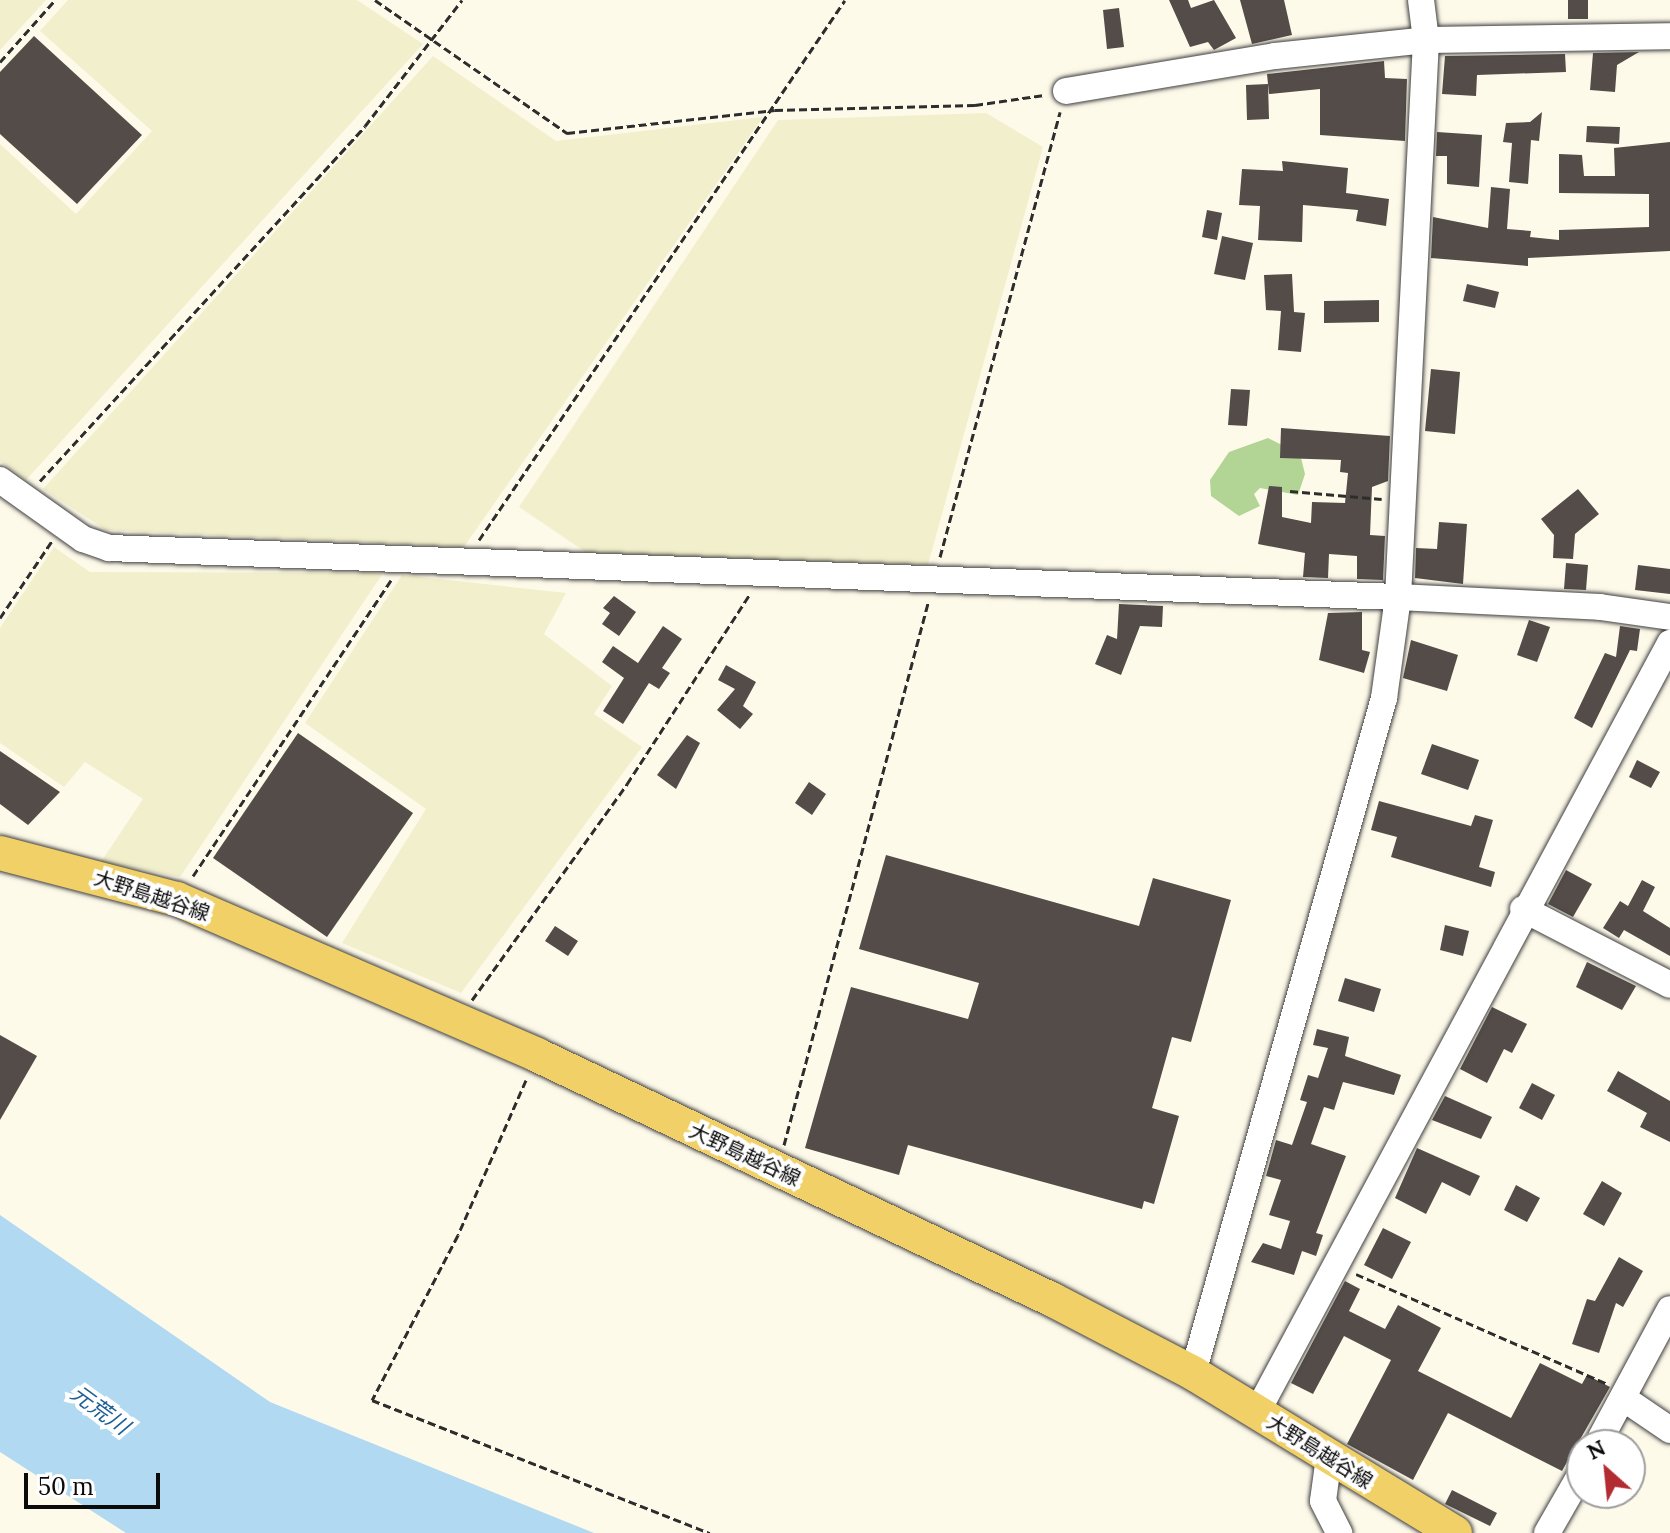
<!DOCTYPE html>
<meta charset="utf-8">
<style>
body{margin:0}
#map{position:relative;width:1670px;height:1533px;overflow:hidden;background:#fefaea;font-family:Lora,"Noto Sans JP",serif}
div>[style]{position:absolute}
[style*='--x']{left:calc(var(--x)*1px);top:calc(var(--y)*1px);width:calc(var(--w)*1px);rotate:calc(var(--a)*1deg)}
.farmland>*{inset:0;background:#f2efcc}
.forest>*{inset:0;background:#b2d596}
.water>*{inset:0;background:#b1d9f2}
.building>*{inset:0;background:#534c48}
.path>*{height:3px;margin-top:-1.5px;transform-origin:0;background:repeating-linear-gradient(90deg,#2d2d2d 0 8px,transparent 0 12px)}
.roads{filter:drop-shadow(0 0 2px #3e3e3e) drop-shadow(0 0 2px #3e3e3e)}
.minor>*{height:26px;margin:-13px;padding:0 13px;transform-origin:13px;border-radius:13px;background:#fff}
.major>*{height:34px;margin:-17px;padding:0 17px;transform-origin:17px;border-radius:17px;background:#f0d067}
span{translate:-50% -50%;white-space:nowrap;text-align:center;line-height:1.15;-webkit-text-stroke:8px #fff;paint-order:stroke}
.street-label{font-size:20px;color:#0b0b0b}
.water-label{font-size:22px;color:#1c5f94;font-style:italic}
.north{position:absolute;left:1566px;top:1429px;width:80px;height:80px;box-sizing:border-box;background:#fff;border:2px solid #9d9d9d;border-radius:50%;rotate:333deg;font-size:22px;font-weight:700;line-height:32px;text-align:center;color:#0b0b0b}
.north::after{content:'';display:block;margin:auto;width:28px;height:36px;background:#b22c31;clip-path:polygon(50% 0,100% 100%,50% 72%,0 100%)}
.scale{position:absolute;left:24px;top:1473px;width:136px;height:36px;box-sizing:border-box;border:4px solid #0b0b0b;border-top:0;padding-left:10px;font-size:24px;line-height:28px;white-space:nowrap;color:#0b0b0b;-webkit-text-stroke:6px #fff;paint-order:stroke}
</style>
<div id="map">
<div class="farmland">
<i style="clip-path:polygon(0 0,46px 0,0 50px)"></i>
<i style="clip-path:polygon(68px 0,357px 0,423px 44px,26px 480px,0 461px,0 144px,76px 214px,152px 131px,40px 31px)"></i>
<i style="clip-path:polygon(433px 56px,556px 141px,763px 117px,464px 547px,106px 530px,43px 489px)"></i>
<i style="clip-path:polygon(986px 113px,1043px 147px,928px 565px,587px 553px,519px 507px,778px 120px)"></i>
<i style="clip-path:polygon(54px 547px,90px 572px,383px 573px,180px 877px,101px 862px,143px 799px,85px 762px,64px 787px,0 743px,0 628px)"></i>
<i style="clip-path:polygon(402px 575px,566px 593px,544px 634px,612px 686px,594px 714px,642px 747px,461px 993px,342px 943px,426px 809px,305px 723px)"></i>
</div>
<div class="forest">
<i style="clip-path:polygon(1268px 438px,1300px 454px,1305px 474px,1298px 495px,1260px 488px,1254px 494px,1260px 506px,1239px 516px,1211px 496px,1210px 480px,1229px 452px)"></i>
</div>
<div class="water">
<i style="clip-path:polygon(0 1215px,270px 1402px,594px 1533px,126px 1533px,0 1452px)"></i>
</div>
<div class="building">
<i style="clip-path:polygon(1169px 0,1188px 0,1191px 8px,1214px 0,1236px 38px,1214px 50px,1208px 42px,1190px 47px)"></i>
<i style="clip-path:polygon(1240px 0,1284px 0,1292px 35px,1252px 44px)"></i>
<i style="clip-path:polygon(1568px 0,1588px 0,1588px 19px,1568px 19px)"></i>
<i style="clip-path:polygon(1119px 8px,1124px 47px,1107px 49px,1103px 10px)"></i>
<i style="clip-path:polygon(34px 36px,142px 135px,77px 204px,0 134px,0 72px)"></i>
<i style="clip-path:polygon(1639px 52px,1617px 65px,1615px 92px,1590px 90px,1593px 53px)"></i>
<i style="clip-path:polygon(1565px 54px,1566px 72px,1477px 75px,1476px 96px,1442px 94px,1445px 56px)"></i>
<i style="clip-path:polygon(1384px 61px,1385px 78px,1407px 79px,1405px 141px,1320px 135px,1320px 89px,1269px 94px,1267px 74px)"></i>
<i style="clip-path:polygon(1268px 84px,1269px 119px,1247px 120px,1246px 85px)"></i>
<i style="clip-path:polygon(1542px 112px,1539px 141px,1531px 140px,1528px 184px,1509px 182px,1512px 143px,1503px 142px,1506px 123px,1530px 122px)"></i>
<i style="clip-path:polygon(1587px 126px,1620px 127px,1619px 144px,1586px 142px)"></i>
<i style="clip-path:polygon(1437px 132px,1482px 135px,1479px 187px,1447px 184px,1447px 156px,1436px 156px)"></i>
<i style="clip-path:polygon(1670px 142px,1670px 251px,1528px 258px,1528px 266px,1431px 258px,1433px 217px,1488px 228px,1491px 187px,1510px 189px,1507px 229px,1531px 231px,1530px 237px,1559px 240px,1559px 230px,1649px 227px,1649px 194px,1559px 193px,1559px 154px,1582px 155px,1584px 176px,1615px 176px,1614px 148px)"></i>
<i style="clip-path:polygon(1282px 161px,1348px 168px,1346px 193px,1389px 199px,1386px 226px,1356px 221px,1358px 210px,1303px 205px,1302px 242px,1258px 240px,1260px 206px,1239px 205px,1242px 169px,1283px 171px)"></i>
<i style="clip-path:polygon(1207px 210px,1222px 213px,1217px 240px,1202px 237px)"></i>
<i style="clip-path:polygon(1222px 236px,1253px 243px,1245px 280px,1214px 274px)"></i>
<i style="clip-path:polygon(1292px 274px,1294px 312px,1305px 313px,1301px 352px,1278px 350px,1281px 311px,1266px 310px,1264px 275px)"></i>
<i style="clip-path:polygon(1467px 284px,1499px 292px,1495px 308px,1463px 301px)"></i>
<i style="clip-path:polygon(1379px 300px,1379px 322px,1324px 323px,1324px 301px)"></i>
<i style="clip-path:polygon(1431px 369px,1460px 372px,1455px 434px,1425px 431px)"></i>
<i style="clip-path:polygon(1231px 389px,1250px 390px,1247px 426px,1228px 425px)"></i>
<i style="clip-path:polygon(1281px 428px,1390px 436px,1388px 481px,1372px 487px,1370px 535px,1385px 536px,1383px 580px,1357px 579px,1357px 556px,1329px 554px,1328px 578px,1303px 577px,1305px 553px,1258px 544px,1269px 486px,1282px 487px,1282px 517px,1311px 523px,1312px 502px,1345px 503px,1348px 473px,1340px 472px,1341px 460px,1280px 458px)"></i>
<i style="clip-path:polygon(1578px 489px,1599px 514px,1575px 534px,1573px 559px,1553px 558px,1554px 535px,1541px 519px)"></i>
<i style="clip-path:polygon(1439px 522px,1467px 524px,1463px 584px,1415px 578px,1416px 548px,1437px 549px)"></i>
<i style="clip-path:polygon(1566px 563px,1588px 565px,1586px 590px,1564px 589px)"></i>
<i style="clip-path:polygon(1638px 565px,1670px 569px,1670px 594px,1635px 590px)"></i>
<i style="clip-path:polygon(614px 596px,636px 612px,619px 636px,602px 624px,610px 613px,603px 608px)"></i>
<i style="clip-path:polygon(1119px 604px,1163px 606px,1162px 627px,1140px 626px,1121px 675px,1095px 664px,1107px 635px,1117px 639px)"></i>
<i style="clip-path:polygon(1362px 612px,1362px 650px,1370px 652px,1364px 673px,1319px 660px,1328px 613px)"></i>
<i style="clip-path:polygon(1529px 620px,1550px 627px,1537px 662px,1517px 655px)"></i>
<i style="clip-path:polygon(663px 626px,682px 639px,662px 668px,670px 673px,659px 689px,649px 683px,623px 724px,603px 711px,624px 678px,602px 662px,613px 646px,638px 663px)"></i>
<i style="clip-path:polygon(1620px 626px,1640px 629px,1637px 651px,1630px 650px,1592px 728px,1574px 718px,1605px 653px,1616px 657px)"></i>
<i style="clip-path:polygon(1411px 640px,1458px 655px,1447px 691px,1403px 678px)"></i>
<i style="clip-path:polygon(726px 665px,756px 682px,743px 706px,753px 714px,740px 729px,717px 710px,735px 689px,718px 680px)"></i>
<i style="clip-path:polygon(298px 733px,413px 813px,327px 937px,213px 858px)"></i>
<i style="clip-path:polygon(687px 735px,700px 743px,676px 789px,657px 775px)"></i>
<i style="clip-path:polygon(1432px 744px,1479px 760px,1468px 790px,1421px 774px)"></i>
<i style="clip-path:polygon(0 751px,60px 792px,28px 825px,0 804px)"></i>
<i style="clip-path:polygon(1637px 760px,1660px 772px,1651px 788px,1629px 777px)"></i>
<i style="clip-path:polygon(809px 782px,826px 794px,812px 815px,795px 803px)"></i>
<i style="clip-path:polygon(1379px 801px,1471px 826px,1475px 815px,1493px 820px,1479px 867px,1495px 872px,1491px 887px,1391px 857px,1397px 837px,1371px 830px)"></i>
<i style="clip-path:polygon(886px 855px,1139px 926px,1153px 878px,1231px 900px,1191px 1042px,1172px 1037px,1152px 1108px,1179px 1116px,1154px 1204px,1144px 1201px,1142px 1209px,908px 1145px,899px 1175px,805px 1148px,851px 987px,968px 1019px,979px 983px,859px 949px)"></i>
<i style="clip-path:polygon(1566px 870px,1592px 884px,1573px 917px,1548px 904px)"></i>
<i style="clip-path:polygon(1642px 880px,1655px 887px,1643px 911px,1670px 928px,1670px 956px,1624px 930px,1619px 938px,1603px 928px,1620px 901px,1628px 906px)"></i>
<i style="clip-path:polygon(1445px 925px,1469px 931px,1463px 956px,1440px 950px)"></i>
<i style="clip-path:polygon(555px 926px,578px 941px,568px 956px,545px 941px)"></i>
<i style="clip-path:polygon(1587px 962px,1636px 986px,1622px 1010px,1576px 987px)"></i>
<i style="clip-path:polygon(1345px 978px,1381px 989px,1374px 1012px,1338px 1001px)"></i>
<i style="clip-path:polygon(1492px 1007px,1527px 1024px,1512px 1053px,1504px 1049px,1487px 1083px,1460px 1069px)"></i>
<i style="clip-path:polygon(1317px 1029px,1349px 1037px,1345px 1056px,1401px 1075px,1394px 1095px,1343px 1082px,1334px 1110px,1324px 1107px,1311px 1144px,1346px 1156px,1316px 1233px,1323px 1235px,1316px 1256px,1302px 1251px,1294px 1275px,1251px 1262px,1263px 1243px,1281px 1249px,1290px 1221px,1269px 1215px,1281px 1180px,1266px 1176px,1276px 1140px,1292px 1145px,1307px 1102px,1300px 1100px,1308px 1075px,1318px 1078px,1328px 1048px,1313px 1045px)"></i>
<i style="clip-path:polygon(0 1035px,37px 1056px,0 1120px)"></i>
<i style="clip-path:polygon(1618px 1071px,1670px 1101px,1670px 1142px,1640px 1127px,1647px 1113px,1607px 1091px)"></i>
<i style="clip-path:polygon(1532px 1083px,1555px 1095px,1542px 1120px,1519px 1108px)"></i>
<i style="clip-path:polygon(1445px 1096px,1492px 1117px,1481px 1139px,1432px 1120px)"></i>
<i style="clip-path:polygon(1417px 1148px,1480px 1176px,1470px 1196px,1442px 1182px,1426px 1214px,1395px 1198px)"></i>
<i style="clip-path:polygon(1602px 1181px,1622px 1193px,1604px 1226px,1583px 1214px)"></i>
<i style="clip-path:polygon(1516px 1185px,1540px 1198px,1527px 1222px,1504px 1210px)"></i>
<i style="clip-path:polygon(1383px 1228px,1411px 1242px,1392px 1279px,1364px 1265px)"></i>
<i style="clip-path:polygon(1619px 1257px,1643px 1271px,1623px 1307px,1616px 1303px,1599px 1353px,1572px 1344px,1587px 1299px,1595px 1301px)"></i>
<i style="clip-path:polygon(1345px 1281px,1360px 1289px,1349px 1311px,1385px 1329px,1398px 1305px,1441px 1328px,1418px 1371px,1511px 1418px,1540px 1363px,1582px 1384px,1587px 1375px,1610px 1387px,1562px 1471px,1448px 1413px,1413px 1480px,1347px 1444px,1391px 1360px,1344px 1336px,1313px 1394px,1291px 1383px)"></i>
<i style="clip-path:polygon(1452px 1490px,1497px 1513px,1490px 1526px,1445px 1504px)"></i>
</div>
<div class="path">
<i style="--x:375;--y:0;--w:234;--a:34.7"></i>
<i style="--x:567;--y:133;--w:209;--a:-6.3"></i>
<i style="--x:775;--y:110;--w:200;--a:-1.4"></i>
<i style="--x:975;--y:105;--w:70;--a:-8.2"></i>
<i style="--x:0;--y:62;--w:83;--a:-48.4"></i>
<i style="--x:40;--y:481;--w:481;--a:-47.5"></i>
<i style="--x:365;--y:126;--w:159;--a:-52.4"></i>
<i style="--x:1290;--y:491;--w:92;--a:5"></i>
<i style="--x:479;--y:540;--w:652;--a:-55.87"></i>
<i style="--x:940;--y:557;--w:461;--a:-74.9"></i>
<i style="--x:0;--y:618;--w:93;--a:-56"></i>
<i style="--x:193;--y:876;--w:356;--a:-56.2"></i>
<i style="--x:472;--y:1000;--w:266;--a:-54.3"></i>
<i style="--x:627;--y:784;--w:226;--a:-57.1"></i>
<i style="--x:526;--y:1080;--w:169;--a:113.7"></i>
<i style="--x:458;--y:1235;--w:186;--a:117.5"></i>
<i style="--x:372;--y:1400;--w:363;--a:21.5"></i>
<i style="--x:784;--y:1145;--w:561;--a:-75.12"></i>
<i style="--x:1356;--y:1274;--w:273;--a:23.6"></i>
</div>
<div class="roads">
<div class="minor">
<i style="--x:1066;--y:91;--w:212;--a:-9.5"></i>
<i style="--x:1275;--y:56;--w:152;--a:-6"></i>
<i style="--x:1426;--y:40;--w:244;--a:-0.9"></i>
<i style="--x:0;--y:480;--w:102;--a:35.4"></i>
<i style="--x:83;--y:539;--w:28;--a:19"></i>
<i style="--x:109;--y:548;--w:1290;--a:2.18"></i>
<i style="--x:1398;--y:597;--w:202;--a:2.8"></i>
<i style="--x:1600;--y:607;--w:71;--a:8.1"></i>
<i style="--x:1523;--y:909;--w:165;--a:27.3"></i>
<i style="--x:1193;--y:1373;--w:702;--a:-74.2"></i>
<i style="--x:1384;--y:698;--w:102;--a:-82.1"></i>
<i style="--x:1398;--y:597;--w:558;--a:-87.12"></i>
<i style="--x:1426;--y:40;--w:40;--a:-97.1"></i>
<i style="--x:1623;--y:1398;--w:57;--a:34.2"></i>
<i style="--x:1257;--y:1412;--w:873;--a:-61.76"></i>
<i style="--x:1597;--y:1445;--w:154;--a:-61.8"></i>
<i style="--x:1329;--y:1457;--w:44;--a:97.8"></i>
<i style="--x:1323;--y:1501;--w:36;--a:63"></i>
<i style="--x:1547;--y:1533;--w:70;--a:-60.2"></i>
</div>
<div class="major">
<i style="--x:0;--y:853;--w:183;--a:14.6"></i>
<i style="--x:177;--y:899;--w:392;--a:23.4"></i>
<i style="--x:537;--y:1055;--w:571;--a:25.4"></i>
<i style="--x:1053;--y:1300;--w:158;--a:27.5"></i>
<i style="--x:1193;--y:1373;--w:307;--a:31.4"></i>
</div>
</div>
<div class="street-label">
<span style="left:152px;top:895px;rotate:18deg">大野島越谷線</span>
<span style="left:745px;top:1154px;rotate:25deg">大野島越谷線</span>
<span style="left:1320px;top:1451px;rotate:32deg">大野島越谷線</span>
</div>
<div class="water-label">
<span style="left:100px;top:1410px;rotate:36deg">元荒川</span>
</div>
<div class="north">N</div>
<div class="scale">50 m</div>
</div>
